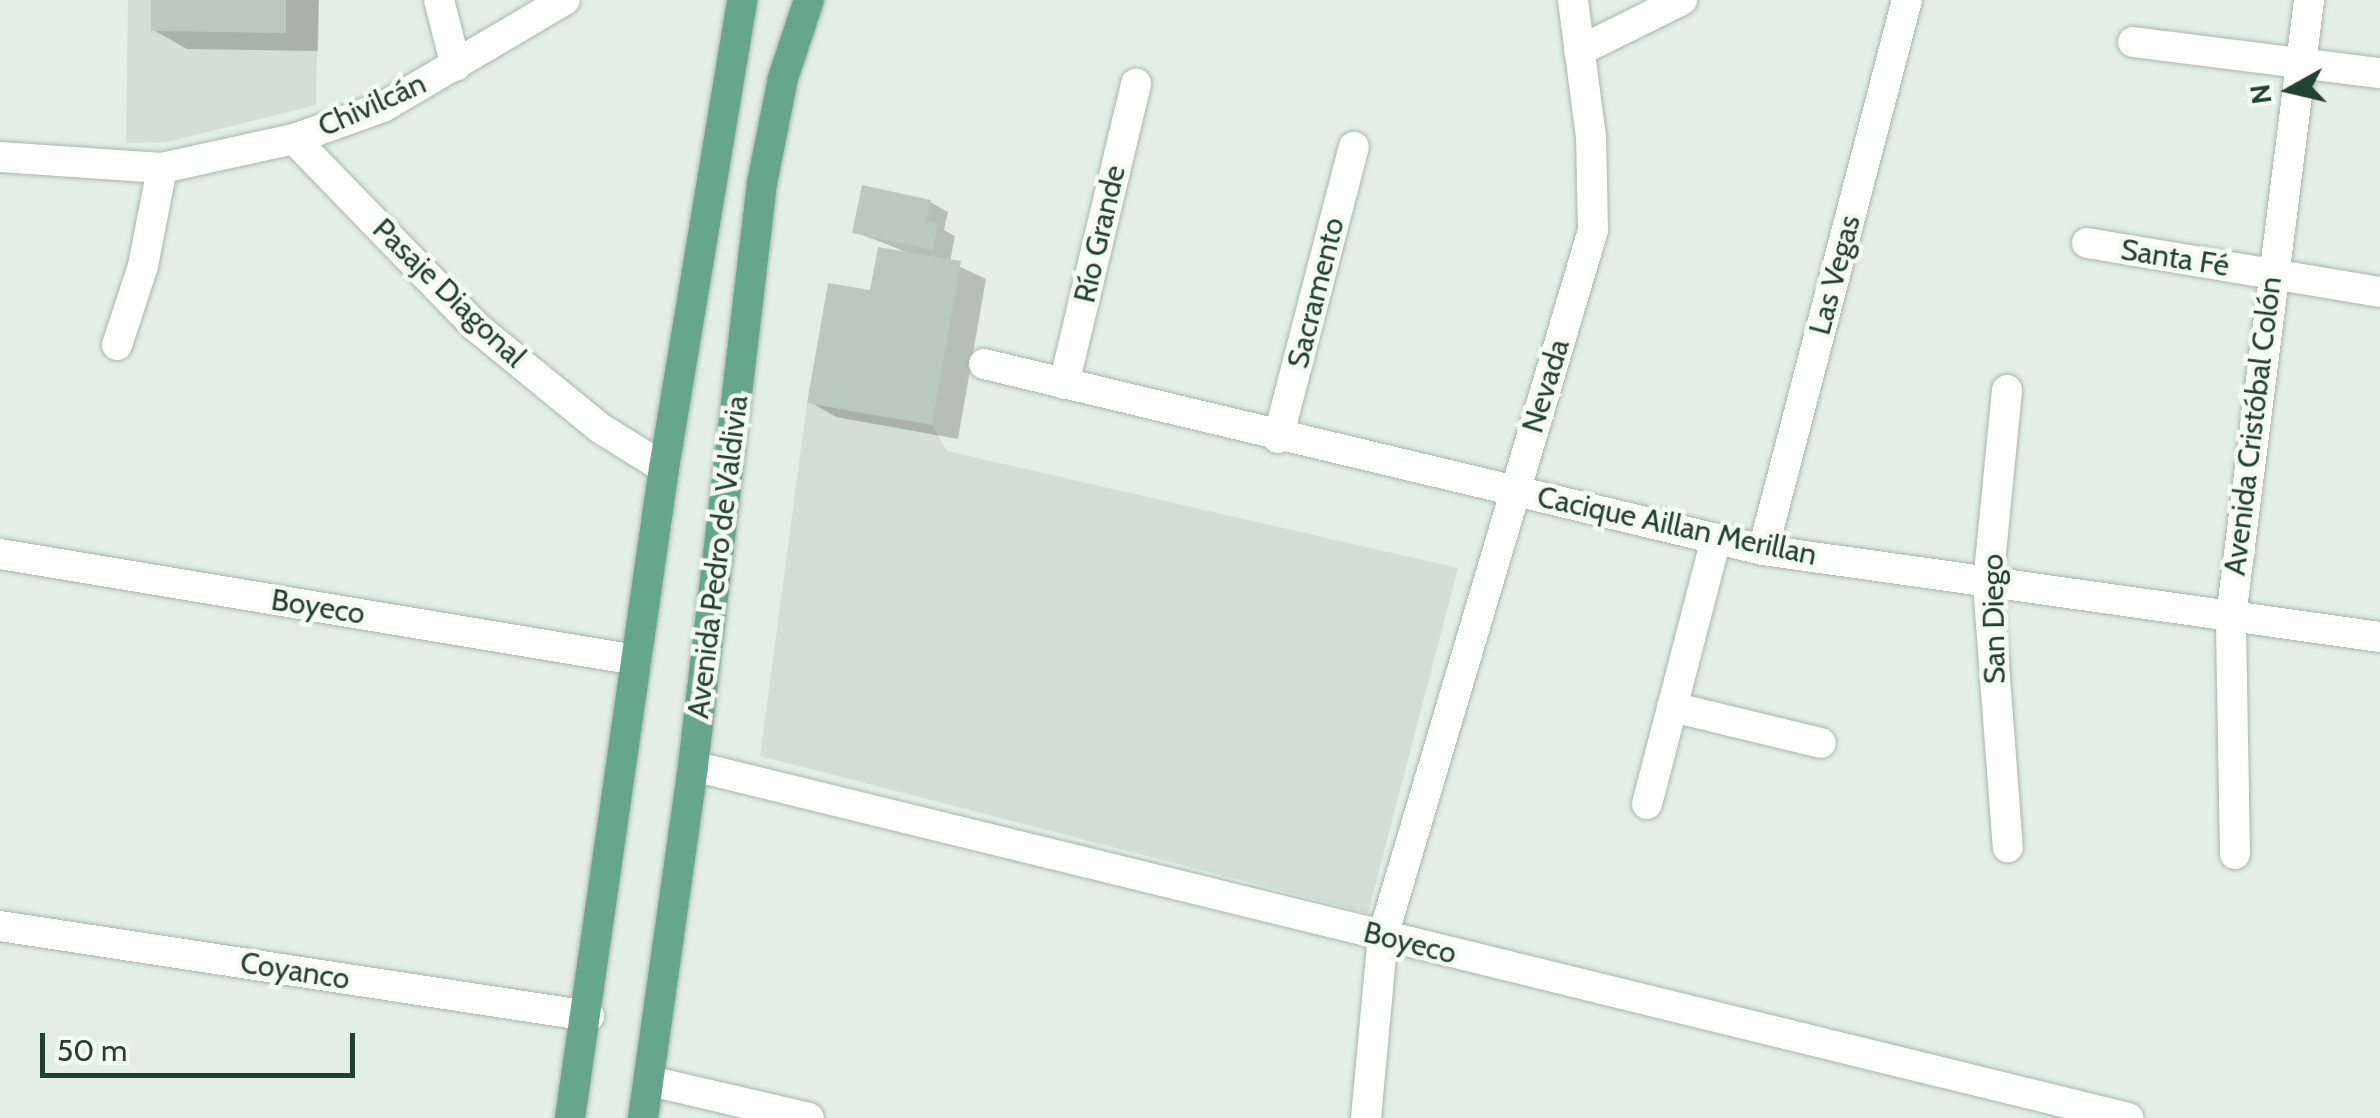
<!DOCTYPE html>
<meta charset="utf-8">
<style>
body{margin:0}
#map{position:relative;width:2380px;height:1118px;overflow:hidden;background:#e4eee8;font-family:Cabin,sans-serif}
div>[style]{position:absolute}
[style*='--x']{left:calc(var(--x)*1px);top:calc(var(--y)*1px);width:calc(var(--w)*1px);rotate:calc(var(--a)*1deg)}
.built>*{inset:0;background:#d2ded7}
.shadow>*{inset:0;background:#0003}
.building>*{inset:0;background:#b9c9c1}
.roads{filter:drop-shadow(0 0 2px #a6b7af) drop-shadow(0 0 2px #a6b7af)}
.minor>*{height:30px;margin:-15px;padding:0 15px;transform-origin:15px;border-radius:15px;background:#fff}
.tertiary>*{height:30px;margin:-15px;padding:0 15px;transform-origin:15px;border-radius:15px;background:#fff}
.primary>*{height:30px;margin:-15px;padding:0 15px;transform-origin:15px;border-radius:15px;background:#66a68e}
span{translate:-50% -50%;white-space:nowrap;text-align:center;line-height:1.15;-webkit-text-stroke:9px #f5faf7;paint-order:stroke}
.street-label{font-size:30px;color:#224135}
.north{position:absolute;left:2240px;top:40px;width:100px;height:100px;-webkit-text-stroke:8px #f5faf7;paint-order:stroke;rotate:262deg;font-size:28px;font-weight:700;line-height:40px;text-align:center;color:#224135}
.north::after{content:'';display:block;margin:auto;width:35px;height:45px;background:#224135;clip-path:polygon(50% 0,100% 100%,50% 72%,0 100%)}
.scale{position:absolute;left:40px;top:1033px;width:315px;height:45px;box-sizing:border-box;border:5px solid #224135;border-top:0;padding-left:12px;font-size:30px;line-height:35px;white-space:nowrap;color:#224135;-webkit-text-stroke:8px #f5faf7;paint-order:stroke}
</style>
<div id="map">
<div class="built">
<i style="clip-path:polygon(128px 0,318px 0,316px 105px,167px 142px,126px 143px)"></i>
<i style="clip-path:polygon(807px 403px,932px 425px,947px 451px,1458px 568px,1368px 913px,760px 756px)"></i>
</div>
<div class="shadow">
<i style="clip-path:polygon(154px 0,319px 0,318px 51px,187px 49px,153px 30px)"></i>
<i style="clip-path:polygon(930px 202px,948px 212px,944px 230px,955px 236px,950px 262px,986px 279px,958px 439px,836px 417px,810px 402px,872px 293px,919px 257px,855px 232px)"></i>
</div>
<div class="building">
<i style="clip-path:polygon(151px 0,286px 0,286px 33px,151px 31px)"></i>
<i style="clip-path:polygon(862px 185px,931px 200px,926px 221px,938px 224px,933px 250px,852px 233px)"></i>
<i style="clip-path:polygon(878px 247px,961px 261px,932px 425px,807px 403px,828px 283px,870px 290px)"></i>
</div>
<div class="roads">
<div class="minor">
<i style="--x:439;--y:0;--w:68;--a:75.6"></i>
<i style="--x:2133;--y:42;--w:249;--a:7.2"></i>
<i style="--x:1579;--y:51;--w:115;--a:-26.3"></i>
<i style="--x:294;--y:139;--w:260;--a:45.9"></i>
<i style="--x:475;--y:326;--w:161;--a:39.2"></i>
<i style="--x:600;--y:428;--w:75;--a:32"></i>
<i style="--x:2087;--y:243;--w:297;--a:9.5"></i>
<i style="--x:117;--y:345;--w:83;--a:-71.8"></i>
<i style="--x:143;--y:266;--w:100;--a:-79"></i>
<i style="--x:984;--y:364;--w:801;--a:13.43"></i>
<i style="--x:1763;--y:550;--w:623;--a:8.03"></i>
<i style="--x:1064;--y:384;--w:309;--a:-76.5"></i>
<i style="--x:2007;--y:390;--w:195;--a:95.6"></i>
<i style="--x:1988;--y:584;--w:264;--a:85.7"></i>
<i style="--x:1278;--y:438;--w:301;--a:-75.4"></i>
<i style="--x:1763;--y:550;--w:569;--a:-75.33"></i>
<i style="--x:0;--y:554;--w:645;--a:9.46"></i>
<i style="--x:1672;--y:707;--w:153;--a:13.6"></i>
<i style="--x:693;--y:766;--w:1478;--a:13.78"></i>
<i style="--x:1647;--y:804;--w:274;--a:-75.4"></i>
<i style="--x:2235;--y:854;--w:237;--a:-91"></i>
<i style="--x:2231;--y:617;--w:622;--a:-82.79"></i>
<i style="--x:0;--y:926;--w:596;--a:8.69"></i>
<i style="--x:650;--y:1081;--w:163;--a:13.1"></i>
<i style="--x:1366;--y:1118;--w:183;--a:-84.7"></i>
<i style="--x:1383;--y:936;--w:737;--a:-73.43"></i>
<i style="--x:1593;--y:230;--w:93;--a:-91.2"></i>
<i style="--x:1591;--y:137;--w:138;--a:-97.5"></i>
</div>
<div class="tertiary">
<i style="--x:0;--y:157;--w:162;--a:3.9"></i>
<i style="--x:162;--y:168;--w:135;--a:-12.4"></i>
<i style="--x:294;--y:139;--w:95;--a:-19.8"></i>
<i style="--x:383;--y:107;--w:211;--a:-30.5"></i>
</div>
<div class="primary">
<i style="--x:570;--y:1118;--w:657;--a:-81.77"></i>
<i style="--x:664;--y:468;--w:474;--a:-80.5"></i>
<i style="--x:643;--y:1118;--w:356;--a:-81.9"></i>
<i style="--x:693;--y:766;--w:587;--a:-83.25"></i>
<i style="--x:762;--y:183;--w:107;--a:-78.7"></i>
<i style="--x:783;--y:78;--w:82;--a:-71.6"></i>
</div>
</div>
<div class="street-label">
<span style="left:372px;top:105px;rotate:-24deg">Chivilcán</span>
<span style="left:1100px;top:234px;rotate:-77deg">Río Grande</span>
<span style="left:2175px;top:258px;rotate:9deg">Santa Fé</span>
<span style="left:1835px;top:275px;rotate:-75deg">Las Vegas</span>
<span style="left:449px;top:293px;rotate:44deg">Pasaje Diagonal</span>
<span style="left:1316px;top:293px;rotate:-76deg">Sacramento</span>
<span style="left:1546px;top:386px;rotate:-73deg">Nevada</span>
<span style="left:2253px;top:426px;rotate:-83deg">Avenida Cristóbal Colón</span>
<span style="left:1677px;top:526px;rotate:12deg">Cacique Aillan Merillan</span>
<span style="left:718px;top:557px;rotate:-83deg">Avenida Pedro de Valdivia</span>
<span style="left:318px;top:607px;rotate:9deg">Boyeco</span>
<span style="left:1994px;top:619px;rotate:-91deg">San Diego</span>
<span style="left:1410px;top:943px;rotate:14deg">Boyeco</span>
<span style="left:295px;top:971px;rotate:9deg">Coyanco</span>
</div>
<div class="north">N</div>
<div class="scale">50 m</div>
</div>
